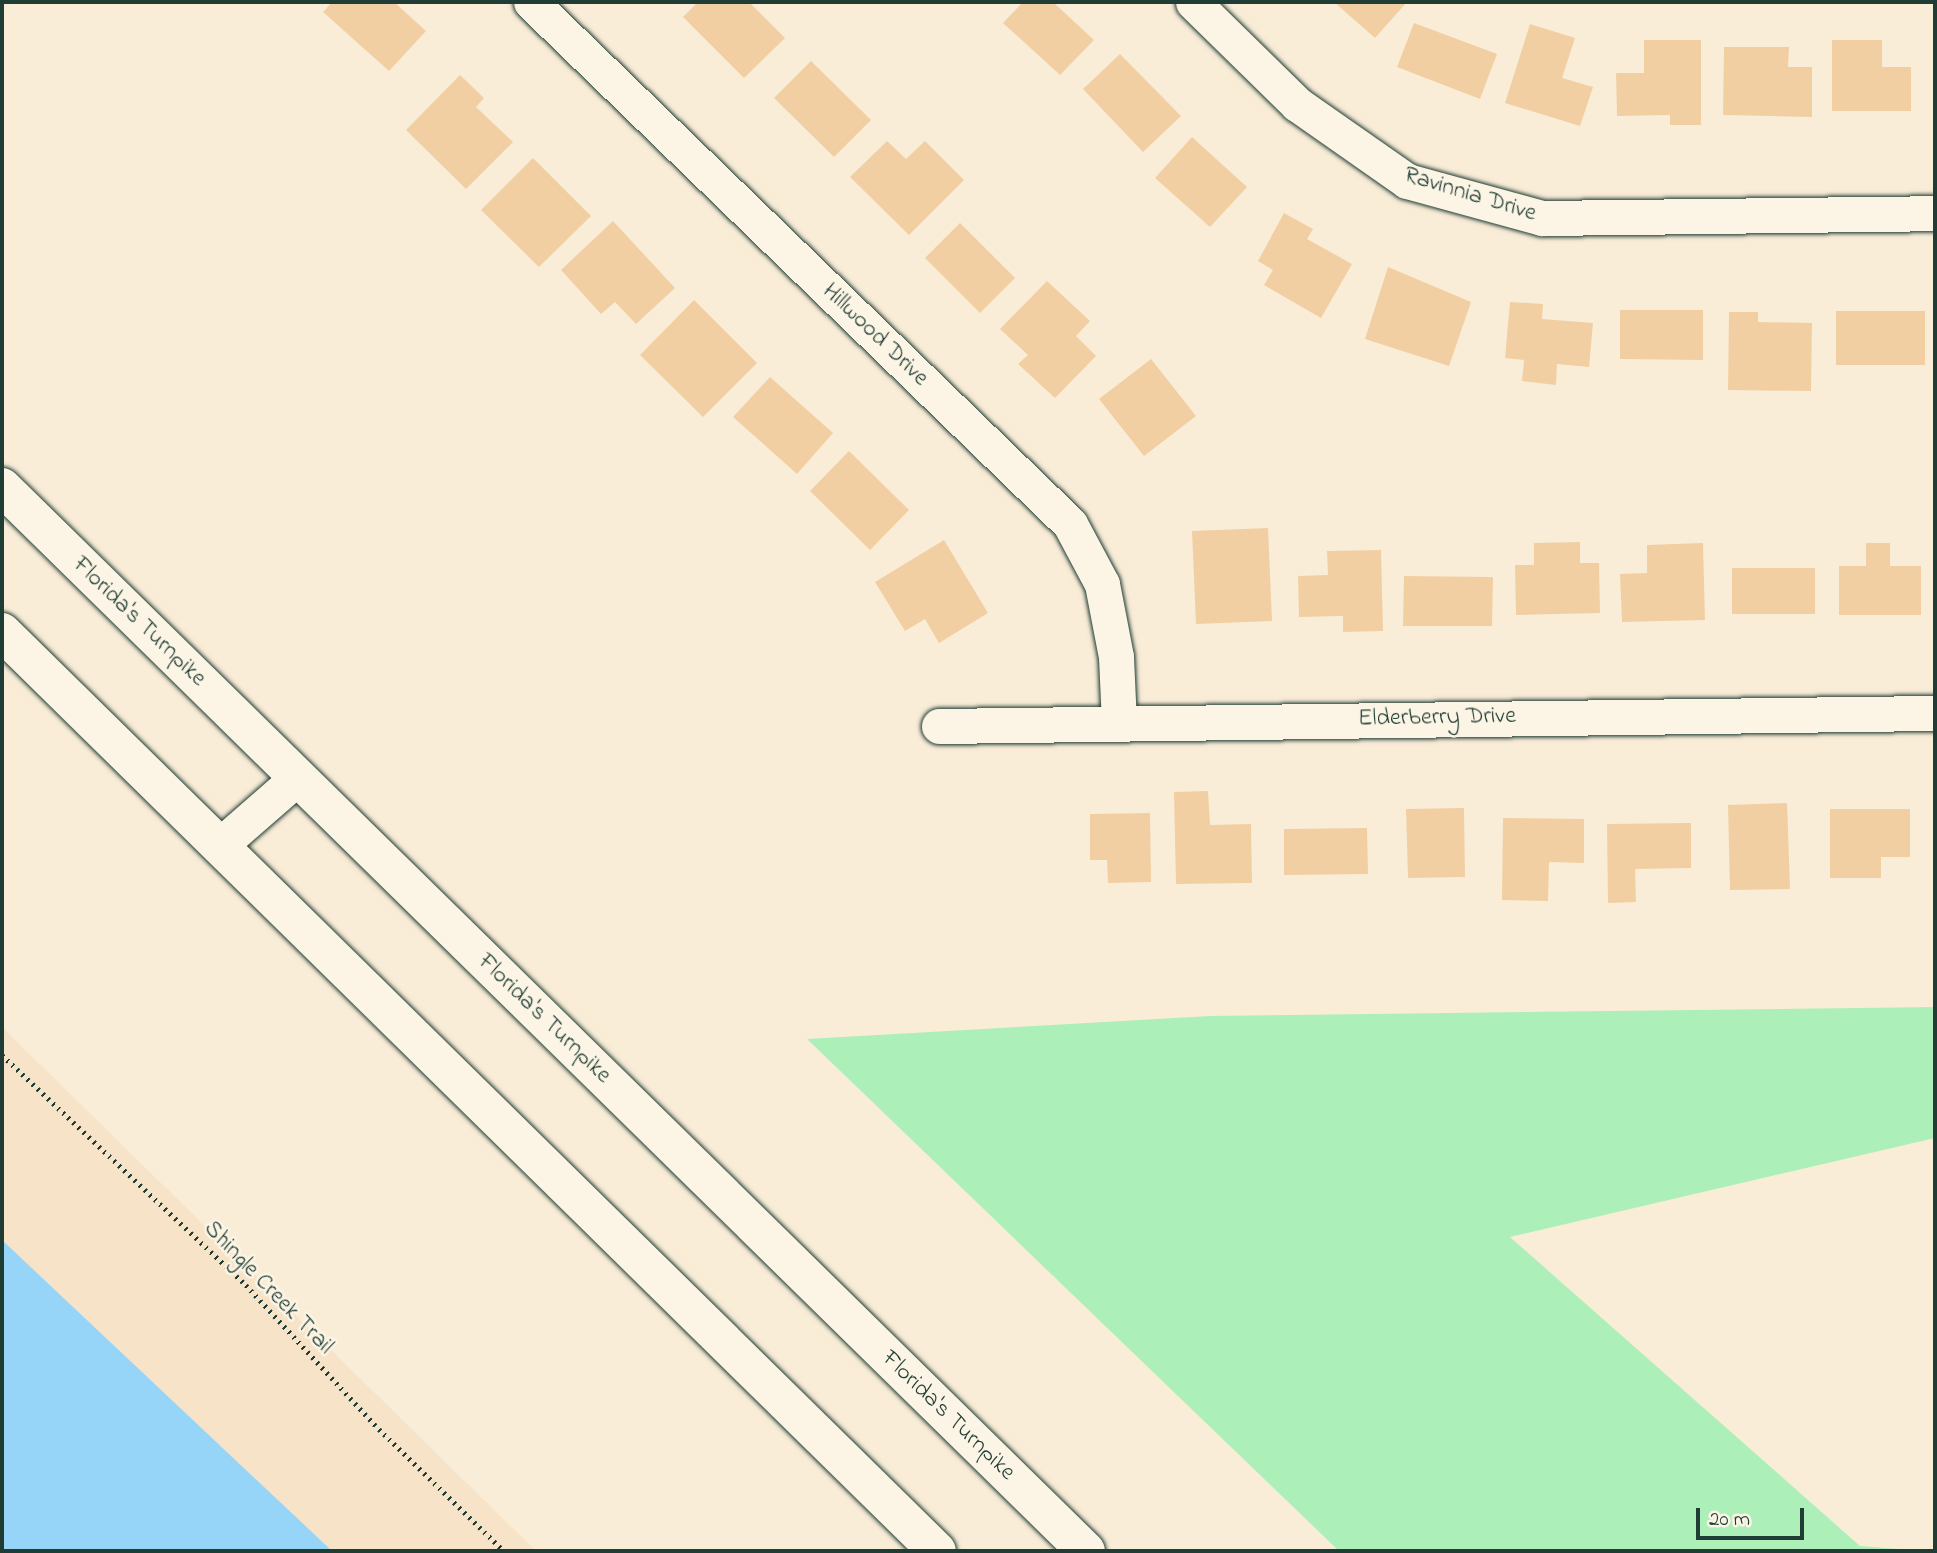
<!DOCTYPE html>
<style>
body{margin:0}
#map{position:relative;width:1937px;height:1553px;overflow:hidden;background:#faedd8;font-family:"Indie Flower",sans-serif}
div>[style]{position:absolute}
[style*='--x']{left:calc(var(--x)*1px);top:calc(var(--y)*1px);width:calc(var(--w)*1px);rotate:calc(var(--a)*1deg)}
.built>*{inset:0;background:#f7e4c8}
.green>*{inset:0;background:#adefb8}
.water>*{inset:0;background:#96d5f8}
.building>*{inset:0;background:#f1cfa2}
.path>*{height:4.5px;margin-top:-2.25px;transform-origin:0;background:repeating-linear-gradient(90deg,#1f3d34 0 2px,transparent 0 7px)}
.roads{filter:drop-shadow(0 0 2px #1f3d34) drop-shadow(0 0 2px #1f3d34)}
.minor>*{height:35px;margin:-17.5px;padding:0 17.5px;transform-origin:17.5px;border-radius:17.5px;background:#fcf5e5}
.highway>*{height:38px;margin:-19px;padding:0 19px;transform-origin:19px;border-radius:19px;background:#fcf5e5}
span{translate:-50% -50%;white-space:nowrap;text-align:center;line-height:1.15;-webkit-text-stroke:5px #fcf5e5;paint-order:stroke}
.street-label{font-size:24px;color:#1f3d34}
.frame{position:absolute;inset:0;border:4px solid #1f3d34;pointer-events:none}
.scale{position:absolute;left:1696px;top:1508px;width:108px;height:32px;box-sizing:border-box;border:4px solid #1f3d34;border-top:0;padding-left:9px;font-size:21px;line-height:24px;white-space:nowrap;color:#1f3d34;-webkit-text-stroke:5px #fcf5e5;paint-order:stroke}
</style>
<div id="map">
<div class="built">
<i style="clip-path:polygon(2px 1027px,536px 1551px,2px 1551px)"></i>
</div>
<div class="green">
<i style="clip-path:polygon(1935px 1007px,1935px 1138px,1510px 1237px,1860px 1546px,1925px 1551px,1339px 1551px,807px 1039px,1210px 1016px)"></i>
</div>
<div class="water">
<i style="clip-path:polygon(2px 1240px,332px 1551px,2px 1551px)"></i>
</div>
<div class="building">
<i style="clip-path:polygon(332px 2px,394px 2px,426px 31px,389px 71px,323px 12px)"></i>
<i style="clip-path:polygon(698px 2px,749px 2px,785px 38px,744px 78px,683px 17px)"></i>
<i style="clip-path:polygon(1023px 2px,1053px 2px,1094px 40px,1060px 75px,1003px 23px)"></i>
<i style="clip-path:polygon(1334px 2px,1407px 2px,1375px 38px)"></i>
<i style="clip-path:polygon(1414px 23px,1497px 54px,1480px 99px,1397px 67px)"></i>
<i style="clip-path:polygon(1530px 24px,1575px 38px,1562px 78px,1593px 87px,1580px 126px,1505px 103px)"></i>
<i style="clip-path:polygon(1644px 40px,1701px 40px,1701px 125px,1670px 125px,1670px 115px,1617px 116px,1616px 73px,1644px 73px)"></i>
<i style="clip-path:polygon(1832px 40px,1882px 40px,1882px 67px,1911px 67px,1911px 111px,1832px 111px)"></i>
<i style="clip-path:polygon(1724px 47px,1789px 47px,1788px 67px,1812px 67px,1812px 117px,1723px 115px)"></i>
<i style="clip-path:polygon(1120px 54px,1181px 116px,1143px 152px,1083px 89px)"></i>
<i style="clip-path:polygon(811px 61px,871px 120px,834px 157px,774px 98px)"></i>
<i style="clip-path:polygon(460px 75px,484px 98px,476px 107px,513px 142px,466px 189px,406px 130px)"></i>
<i style="clip-path:polygon(1192px 137px,1247px 187px,1210px 227px,1155px 178px)"></i>
<i style="clip-path:polygon(887px 141px,906px 159px,925px 141px,964px 180px,909px 235px,850px 177px)"></i>
<i style="clip-path:polygon(533px 158px,591px 216px,539px 267px,481px 210px)"></i>
<i style="clip-path:polygon(1284px 213px,1313px 229px,1307px 239px,1352px 264px,1321px 318px,1264px 285px,1273px 270px,1258px 261px)"></i>
<i style="clip-path:polygon(613px 221px,675px 288px,636px 324px,615px 302px,601px 314px,561px 270px)"></i>
<i style="clip-path:polygon(960px 223px,1015px 278px,980px 313px,925px 258px)"></i>
<i style="clip-path:polygon(1388px 267px,1471px 302px,1449px 366px,1365px 339px)"></i>
<i style="clip-path:polygon(1047px 281px,1090px 321px,1076px 336px,1096px 356px,1055px 398px,1018px 364px,1028px 355px,1000px 329px)"></i>
<i style="clip-path:polygon(694px 300px,757px 363px,703px 417px,640px 355px)"></i>
<i style="clip-path:polygon(1510px 302px,1543px 304px,1542px 319px,1593px 323px,1589px 367px,1557px 364px,1556px 385px,1522px 381px,1524px 360px,1505px 358px)"></i>
<i style="clip-path:polygon(1620px 310px,1703px 310px,1703px 360px,1620px 359px)"></i>
<i style="clip-path:polygon(1836px 311px,1925px 311px,1925px 365px,1836px 365px)"></i>
<i style="clip-path:polygon(1729px 312px,1758px 312px,1758px 322px,1812px 323px,1811px 391px,1728px 390px)"></i>
<i style="clip-path:polygon(1151px 359px,1196px 416px,1144px 456px,1099px 399px)"></i>
<i style="clip-path:polygon(770px 377px,833px 433px,797px 474px,733px 417px)"></i>
<i style="clip-path:polygon(849px 451px,909px 510px,870px 550px,810px 491px)"></i>
<i style="clip-path:polygon(1268px 528px,1272px 621px,1196px 624px,1192px 531px)"></i>
<i style="clip-path:polygon(944px 540px,988px 613px,939px 643px,925px 619px,905px 631px,875px 582px)"></i>
<i style="clip-path:polygon(1580px 542px,1580px 563px,1599px 563px,1600px 613px,1516px 615px,1515px 565px,1534px 565px,1534px 543px)"></i>
<i style="clip-path:polygon(1703px 543px,1705px 620px,1622px 622px,1620px 574px,1647px 573px,1647px 545px)"></i>
<i style="clip-path:polygon(1866px 543px,1890px 543px,1890px 566px,1921px 566px,1921px 615px,1839px 615px,1839px 566px,1866px 566px)"></i>
<i style="clip-path:polygon(1381px 550px,1383px 631px,1343px 632px,1343px 616px,1299px 617px,1298px 576px,1328px 575px,1327px 551px)"></i>
<i style="clip-path:polygon(1732px 568px,1815px 568px,1815px 614px,1732px 614px)"></i>
<i style="clip-path:polygon(1404px 576px,1493px 577px,1492px 626px,1403px 626px)"></i>
<i style="clip-path:polygon(1208px 791px,1210px 825px,1251px 824px,1252px 883px,1176px 884px,1174px 792px)"></i>
<i style="clip-path:polygon(1787px 803px,1790px 889px,1730px 890px,1728px 805px)"></i>
<i style="clip-path:polygon(1464px 808px,1465px 877px,1408px 878px,1406px 809px)"></i>
<i style="clip-path:polygon(1830px 809px,1910px 809px,1910px 857px,1881px 857px,1881px 878px,1830px 878px)"></i>
<i style="clip-path:polygon(1150px 813px,1151px 882px,1108px 883px,1107px 860px,1090px 860px,1090px 814px)"></i>
<i style="clip-path:polygon(1503px 818px,1584px 819px,1584px 863px,1549px 862px,1548px 901px,1502px 900px)"></i>
<i style="clip-path:polygon(1691px 823px,1691px 868px,1635px 869px,1636px 902px,1608px 903px,1607px 824px)"></i>
<i style="clip-path:polygon(1367px 828px,1368px 874px,1284px 875px,1284px 829px)"></i>
</div>
<div class="path">
<i style="--x:2;--y:1055;--w:335;--a:43.3"></i>
<i style="--x:246;--y:1285;--w:196;--a:47.3"></i>
<i style="--x:379;--y:1429;--w:175;--a:44.3"></i>
</div>
<div class="roads">
<div class="minor">
<i style="--x:531;--y:2;--w:750;--a:44.08"></i>
<i style="--x:1070;--y:524;--w:68;--a:61.9"></i>
<i style="--x:1102;--y:584;--w:74;--a:79.1"></i>
<i style="--x:1116;--y:657;--w:65;--a:87.4"></i>
<i style="--x:1193;--y:2;--w:146;--a:44.4"></i>
<i style="--x:1297;--y:104;--w:134;--a:35"></i>
<i style="--x:1407;--y:181;--w:140;--a:15.3"></i>
<i style="--x:1542;--y:218;--w:393;--a:-0.7"></i>
<i style="--x:939;--y:726;--w:996;--a:-0.75"></i>
<i style="--x:219;--y:846;--w:105;--a:-41.1"></i>
</div>
<div class="highway">
<i style="--x:2;--y:487;--w:1519;--a:44.47"></i>
<i style="--x:2;--y:632;--w:1311;--a:44.51"></i>
</div>
</div>
<div class="street-label">
<span style="left:1470px;top:195px;rotate:17deg">Ravinnia Drive</span>
<span style="left:875px;top:335px;rotate:44deg">Hillwood Drive</span>
<span style="left:139px;top:622px;rotate:44deg">Florida's Turnpike</span>
<span style="left:1437px;top:718px;rotate:-1deg">Elderberry Drive</span>
<span style="left:544px;top:1019px;rotate:44deg">Florida's Turnpike</span>
<span style="left:268px;top:1288px;rotate:46deg">Shingle Creek Trail</span>
<span style="left:948px;top:1416px;rotate:44deg">Florida's Turnpike</span>
</div>
<div class="frame"></div>
<div class="scale">20 m</div>
</div>
